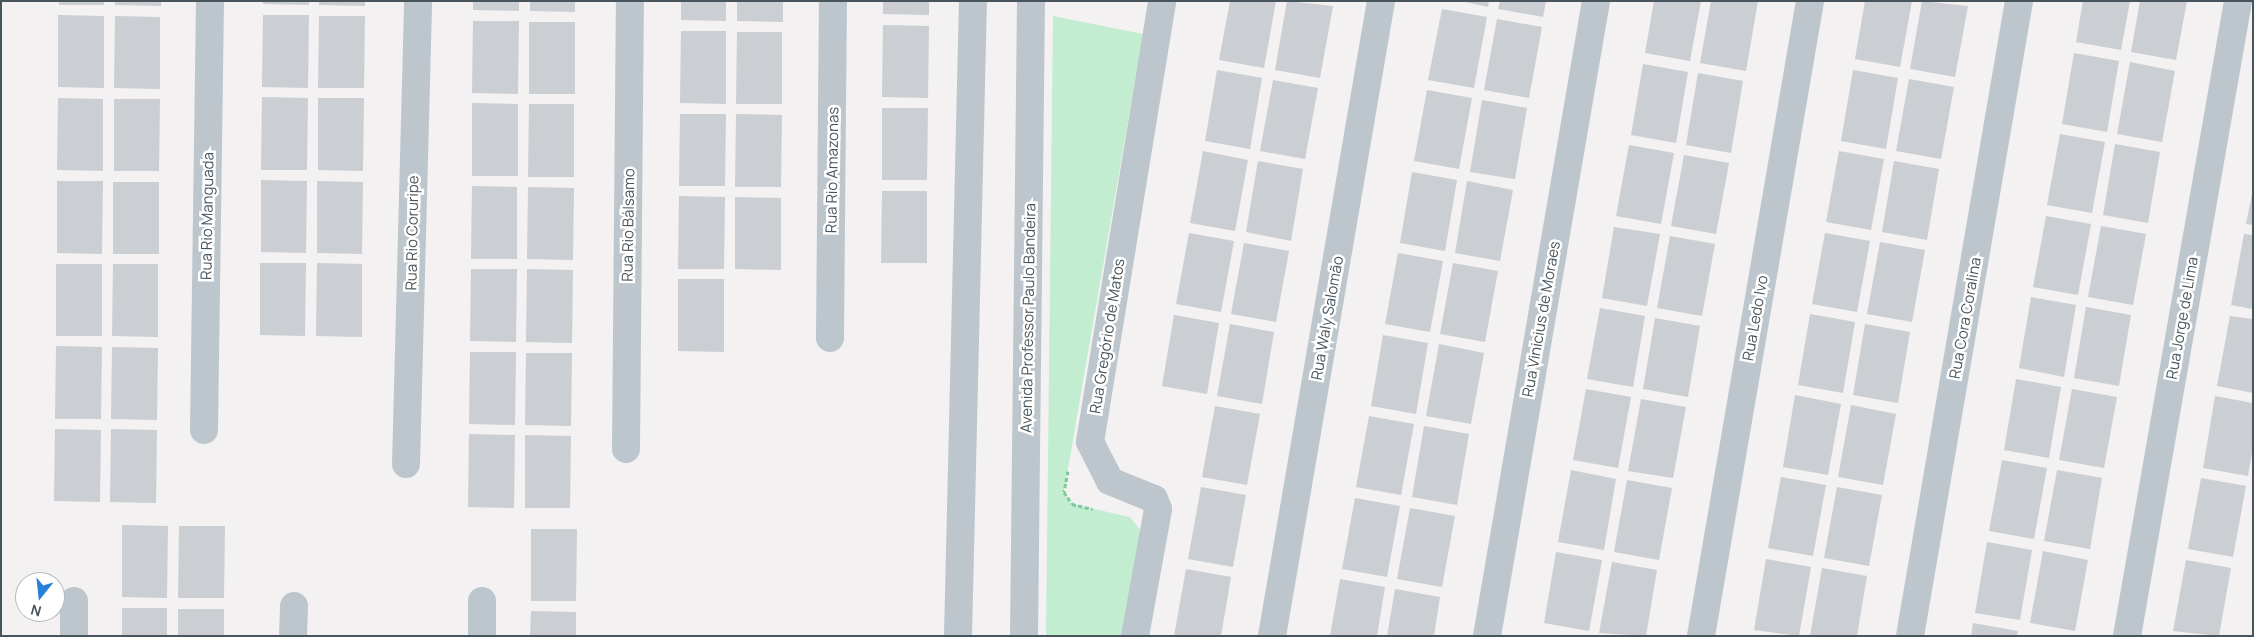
<!DOCTYPE html>
<meta charset="utf-8">
<style>
body{margin:0}
#map{position:relative;width:2254px;height:637px;overflow:hidden;background:#f3f1f1;font-family:Manrope,sans-serif}
div>[style]{position:absolute}
[style*='--x']{left:calc(var(--x)*1px);top:calc(var(--y)*1px);width:calc(var(--w)*1px);rotate:calc(var(--a)*1deg)}
.green>*{inset:0;background:#c2edd0}
.building>*{inset:0;background:#cbced3}
.path>*{height:3px;margin-top:-1.5px;transform-origin:0;background:repeating-linear-gradient(90deg,#7cc99e 0 4px,transparent 0 6.5px)}
.minor>*{height:28px;margin:-14px;padding:0 14px;transform-origin:14px;border-radius:14px;background:#bdc6cc}
span{translate:-50% -50%;white-space:nowrap;text-align:center;line-height:1.15;-webkit-text-stroke:5px #fff;paint-order:stroke}
.street-label{font-size:15px;color:#49555d}
.frame{position:absolute;inset:0;border:2px solid #49555d;pointer-events:none}
.north{position:absolute;left:15px;top:572px;width:50px;height:50px;box-sizing:border-box;background:#fff;border:1px solid #b6bbbe;border-radius:50%;rotate:196deg;font-size:14px;font-weight:700;line-height:20px;text-align:center;color:#49555d}
.north::after{content:'';display:block;margin:auto;width:18px;height:22px;background:#2580d9;clip-path:polygon(50% 0,100% 100%,50% 72%,0 100%)}
</style>
<div id="map">
<div class="green">
<i style="clip-path:polygon(1053px 16px,1143px 34px,1064px 492px,1072px 504px,1130px 517px,1141px 531px,1121px 636px,1046px 636px)"></i>
</div>
<div class="building">
<i style="clip-path:polygon(59px 1px,104px 1px,104px 5px,59px 5px)"></i>
<i style="clip-path:polygon(115px 1px,161px 1px,161px 6px,115px 5px)"></i>
<i style="clip-path:polygon(263px 1px,309px 1px,309px 5px,263px 4px)"></i>
<i style="clip-path:polygon(319px 1px,365px 1px,365px 6px,319px 5px)"></i>
<i style="clip-path:polygon(473px 1px,519px 1px,519px 11px,473px 10px)"></i>
<i style="clip-path:polygon(530px 1px,575px 1px,575px 12px,530px 11px)"></i>
<i style="clip-path:polygon(681px 1px,726px 1px,726px 21px,681px 20px)"></i>
<i style="clip-path:polygon(737px 1px,783px 1px,783px 22px,737px 21px)"></i>
<i style="clip-path:polygon(883px 1px,929px 1px,929px 15px,883px 14px)"></i>
<i style="clip-path:polygon(1230px 1px,1276px 1px,1264px 68px,1219px 60px)"></i>
<i style="clip-path:polygon(1287px 1px,1333px 6px,1320px 78px,1275px 70px)"></i>
<i style="clip-path:polygon(1461px 1px,1489px 1px,1488px 7px)"></i>
<i style="clip-path:polygon(1500px 1px,1546px 1px,1543px 17px,1498px 9px)"></i>
<i style="clip-path:polygon(1654px 1px,1701px 1px,1690px 61px,1645px 53px)"></i>
<i style="clip-path:polygon(1711px 1px,1758px 1px,1746px 71px,1700px 63px)"></i>
<i style="clip-path:polygon(1865px 1px,1912px 1px,1900px 67px,1855px 59px)"></i>
<i style="clip-path:polygon(1922px 1px,1968px 6px,1955px 77px,1910px 69px)"></i>
<i style="clip-path:polygon(2083px 1px,2130px 1px,2121px 50px,2076px 42px)"></i>
<i style="clip-path:polygon(2140px 1px,2187px 1px,2176px 60px,2131px 52px)"></i>
<i style="clip-path:polygon(1442px 9px,1487px 17px,1474px 88px,1428px 80px)"></i>
<i style="clip-path:polygon(58px 15px,104px 16px,104px 88px,58px 87px)"></i>
<i style="clip-path:polygon(263px 15px,309px 15px,308px 88px,262px 87px)"></i>
<i style="clip-path:polygon(115px 16px,160px 17px,160px 89px,114px 88px)"></i>
<i style="clip-path:polygon(319px 16px,365px 16px,364px 88px,318px 88px)"></i>
<i style="clip-path:polygon(1497px 19px,1542px 27px,1529px 98px,1484px 90px)"></i>
<i style="clip-path:polygon(473px 21px,519px 21px,518px 94px,472px 93px)"></i>
<i style="clip-path:polygon(529px 22px,575px 22px,575px 94px,529px 94px)"></i>
<i style="clip-path:polygon(883px 25px,929px 26px,928px 98px,882px 97px)"></i>
<i style="clip-path:polygon(681px 31px,726px 31px,726px 104px,680px 103px)"></i>
<i style="clip-path:polygon(737px 32px,782px 32px,782px 104px,736px 104px)"></i>
<i style="clip-path:polygon(2074px 53px,2119px 61px,2107px 132px,2062px 124px)"></i>
<i style="clip-path:polygon(2130px 62px,2175px 71px,2162px 142px,2117px 134px)"></i>
<i style="clip-path:polygon(1643px 64px,1688px 72px,1676px 143px,1631px 135px)"></i>
<i style="clip-path:polygon(1217px 70px,1262px 78px,1250px 149px,1205px 141px)"></i>
<i style="clip-path:polygon(1853px 70px,1898px 78px,1886px 149px,1841px 141px)"></i>
<i style="clip-path:polygon(1698px 73px,1743px 81px,1731px 153px,1686px 145px)"></i>
<i style="clip-path:polygon(1909px 79px,1954px 87px,1941px 159px,1896px 151px)"></i>
<i style="clip-path:polygon(1273px 80px,1318px 88px,1305px 159px,1260px 151px)"></i>
<i style="clip-path:polygon(1427px 90px,1472px 98px,1459px 169px,1414px 161px)"></i>
<i style="clip-path:polygon(262px 97px,308px 98px,307px 170px,261px 170px)"></i>
<i style="clip-path:polygon(58px 98px,103px 99px,103px 171px,57px 170px)"></i>
<i style="clip-path:polygon(318px 98px,364px 98px,363px 171px,318px 170px)"></i>
<i style="clip-path:polygon(114px 99px,160px 99px,159px 171px,114px 171px)"></i>
<i style="clip-path:polygon(1482px 100px,1527px 108px,1515px 179px,1470px 172px)"></i>
<i style="clip-path:polygon(472px 103px,518px 104px,518px 176px,472px 176px)"></i>
<i style="clip-path:polygon(529px 104px,574px 104px,574px 177px,528px 177px)"></i>
<i style="clip-path:polygon(882px 108px,928px 108px,927px 180px,882px 180px)"></i>
<i style="clip-path:polygon(680px 114px,726px 114px,725px 186px,679px 186px)"></i>
<i style="clip-path:polygon(736px 114px,782px 115px,781px 187px,735px 187px)"></i>
<i style="clip-path:polygon(2060px 134px,2105px 142px,2092px 213px,2047px 205px)"></i>
<i style="clip-path:polygon(2115px 144px,2160px 152px,2148px 223px,2103px 215px)"></i>
<i style="clip-path:polygon(1629px 145px,1674px 153px,1661px 224px,1616px 216px)"></i>
<i style="clip-path:polygon(1203px 151px,1248px 160px,1235px 231px,1190px 223px)"></i>
<i style="clip-path:polygon(1839px 151px,1884px 159px,1871px 230px,1826px 222px)"></i>
<i style="clip-path:polygon(1684px 155px,1729px 163px,1716px 234px,1671px 226px)"></i>
<i style="clip-path:polygon(1258px 161px,1303px 169px,1291px 241px,1246px 232px)"></i>
<i style="clip-path:polygon(1894px 161px,1939px 169px,1927px 240px,1882px 232px)"></i>
<i style="clip-path:polygon(1412px 172px,1457px 180px,1445px 251px,1400px 243px)"></i>
<i style="clip-path:polygon(261px 180px,307px 181px,306px 253px,261px 252px)"></i>
<i style="clip-path:polygon(57px 181px,103px 181px,102px 254px,57px 253px)"></i>
<i style="clip-path:polygon(317px 181px,363px 182px,362px 254px,317px 253px)"></i>
<i style="clip-path:polygon(1467px 181px,1513px 190px,1500px 261px,1455px 253px)"></i>
<i style="clip-path:polygon(113px 182px,159px 182px,159px 254px,113px 254px)"></i>
<i style="clip-path:polygon(472px 186px,517px 187px,517px 259px,471px 259px)"></i>
<i style="clip-path:polygon(528px 187px,574px 188px,573px 260px,527px 259px)"></i>
<i style="clip-path:polygon(2253px 189px,2253px 225px,2246px 224px)"></i>
<i style="clip-path:polygon(882px 191px,927px 191px,927px 263px,881px 263px)"></i>
<i style="clip-path:polygon(679px 196px,725px 197px,724px 269px,678px 269px)"></i>
<i style="clip-path:polygon(735px 197px,781px 198px,781px 270px,735px 269px)"></i>
<i style="clip-path:polygon(2046px 216px,2091px 224px,2078px 295px,2033px 287px)"></i>
<i style="clip-path:polygon(2101px 226px,2146px 234px,2133px 305px,2088px 297px)"></i>
<i style="clip-path:polygon(1614px 227px,1660px 234px,1647px 306px,1602px 298px)"></i>
<i style="clip-path:polygon(1189px 233px,1234px 241px,1221px 312px,1176px 304px)"></i>
<i style="clip-path:polygon(1825px 233px,1870px 241px,1857px 312px,1812px 304px)"></i>
<i style="clip-path:polygon(2244px 234px,2253px 235px,2253px 309px,2231px 305px)"></i>
<i style="clip-path:polygon(1670px 236px,1715px 244px,1702px 316px,1657px 308px)"></i>
<i style="clip-path:polygon(1880px 242px,1925px 250px,1912px 322px,1867px 314px)"></i>
<i style="clip-path:polygon(1244px 243px,1289px 251px,1276px 322px,1231px 314px)"></i>
<i style="clip-path:polygon(1398px 253px,1443px 261px,1430px 332px,1385px 324px)"></i>
<i style="clip-path:polygon(260px 263px,306px 263px,305px 336px,260px 335px)"></i>
<i style="clip-path:polygon(317px 263px,362px 264px,362px 337px,316px 336px)"></i>
<i style="clip-path:polygon(1453px 263px,1498px 271px,1485px 342px,1440px 334px)"></i>
<i style="clip-path:polygon(56px 264px,102px 264px,102px 336px,56px 336px)"></i>
<i style="clip-path:polygon(113px 264px,158px 264px,158px 337px,112px 336px)"></i>
<i style="clip-path:polygon(471px 269px,517px 269px,516px 342px,470px 341px)"></i>
<i style="clip-path:polygon(527px 269px,573px 270px,572px 343px,526px 342px)"></i>
<i style="clip-path:polygon(678px 279px,724px 279px,724px 352px,678px 351px)"></i>
<i style="clip-path:polygon(2031px 297px,2076px 305px,2064px 377px,2019px 368px)"></i>
<i style="clip-path:polygon(2086px 307px,2131px 315px,2119px 386px,2074px 378px)"></i>
<i style="clip-path:polygon(1600px 308px,1645px 316px,1633px 387px,1587px 379px)"></i>
<i style="clip-path:polygon(1810px 314px,1855px 322px,1843px 393px,1798px 385px)"></i>
<i style="clip-path:polygon(1174px 315px,1219px 323px,1207px 394px,1162px 386px)"></i>
<i style="clip-path:polygon(2230px 316px,2253px 319px,2253px 393px,2217px 386px)"></i>
<i style="clip-path:polygon(1655px 318px,1700px 326px,1688px 397px,1643px 389px)"></i>
<i style="clip-path:polygon(1230px 324px,1274px 332px,1262px 404px,1217px 396px)"></i>
<i style="clip-path:polygon(1865px 324px,1910px 332px,1898px 403px,1853px 395px)"></i>
<i style="clip-path:polygon(1383px 335px,1428px 343px,1416px 414px,1371px 406px)"></i>
<i style="clip-path:polygon(1439px 344px,1484px 353px,1471px 424px,1426px 416px)"></i>
<i style="clip-path:polygon(56px 346px,102px 347px,101px 419px,55px 419px)"></i>
<i style="clip-path:polygon(112px 347px,158px 348px,157px 420px,111px 419px)"></i>
<i style="clip-path:polygon(470px 352px,516px 352px,515px 425px,469px 424px)"></i>
<i style="clip-path:polygon(526px 353px,572px 353px,571px 426px,525px 425px)"></i>
<i style="clip-path:polygon(2016px 379px,2061px 387px,2049px 458px,2004px 450px)"></i>
<i style="clip-path:polygon(1586px 389px,1631px 397px,1618px 468px,1573px 460px)"></i>
<i style="clip-path:polygon(2072px 389px,2117px 397px,2104px 468px,2059px 460px)"></i>
<i style="clip-path:polygon(1795px 395px,1841px 404px,1828px 475px,1783px 467px)"></i>
<i style="clip-path:polygon(2215px 396px,2253px 403px,2253px 447px,2248px 476px,2203px 468px)"></i>
<i style="clip-path:polygon(1641px 399px,1686px 407px,1673px 478px,1628px 471px)"></i>
<i style="clip-path:polygon(1851px 405px,1896px 414px,1883px 485px,1838px 477px)"></i>
<i style="clip-path:polygon(1215px 406px,1260px 414px,1247px 485px,1202px 477px)"></i>
<i style="clip-path:polygon(1369px 416px,1414px 424px,1401px 495px,1356px 487px)"></i>
<i style="clip-path:polygon(1424px 426px,1469px 434px,1457px 505px,1412px 497px)"></i>
<i style="clip-path:polygon(55px 429px,101px 430px,100px 502px,54px 501px)"></i>
<i style="clip-path:polygon(111px 429px,157px 430px,156px 503px,110px 502px)"></i>
<i style="clip-path:polygon(469px 434px,515px 435px,514px 508px,468px 507px)"></i>
<i style="clip-path:polygon(525px 435px,571px 436px,570px 508px,525px 508px)"></i>
<i style="clip-path:polygon(2002px 460px,2047px 468px,2034px 539px,1989px 531px)"></i>
<i style="clip-path:polygon(1571px 470px,1616px 479px,1604px 550px,1558px 542px)"></i>
<i style="clip-path:polygon(2057px 470px,2102px 478px,2090px 549px,2044px 541px)"></i>
<i style="clip-path:polygon(1781px 477px,1826px 485px,1813px 556px,1768px 548px)"></i>
<i style="clip-path:polygon(2201px 478px,2246px 486px,2233px 557px,2188px 549px)"></i>
<i style="clip-path:polygon(1627px 480px,1672px 488px,1659px 560px,1614px 552px)"></i>
<i style="clip-path:polygon(1201px 487px,1246px 495px,1233px 567px,1188px 559px)"></i>
<i style="clip-path:polygon(1837px 487px,1882px 495px,1869px 566px,1824px 558px)"></i>
<i style="clip-path:polygon(1355px 498px,1400px 506px,1387px 577px,1342px 569px)"></i>
<i style="clip-path:polygon(1410px 508px,1455px 516px,1442px 587px,1397px 579px)"></i>
<i style="clip-path:polygon(122px 525px,168px 526px,167px 598px,122px 597px)"></i>
<i style="clip-path:polygon(179px 526px,225px 526px,224px 598px,178px 598px)"></i>
<i style="clip-path:polygon(531px 529px,577px 529px,576px 601px,531px 601px)"></i>
<i style="clip-path:polygon(1987px 542px,2032px 550px,2020px 620px,1975px 613px)"></i>
<i style="clip-path:polygon(2043px 551px,2088px 560px,2075px 631px,2030px 623px)"></i>
<i style="clip-path:polygon(1556px 552px,1602px 560px,1589px 631px,1544px 623px)"></i>
<i style="clip-path:polygon(1766px 559px,1811px 567px,1799px 636px,1754px 630px)"></i>
<i style="clip-path:polygon(2186px 560px,2231px 568px,2219px 636px,2173px 631px)"></i>
<i style="clip-path:polygon(1612px 562px,1657px 570px,1646px 636px,1599px 633px)"></i>
<i style="clip-path:polygon(1822px 568px,1867px 576px,1857px 636px,1810px 636px)"></i>
<i style="clip-path:polygon(1186px 569px,1231px 577px,1221px 636px,1174px 636px)"></i>
<i style="clip-path:polygon(1340px 579px,1385px 587px,1377px 636px,1330px 636px)"></i>
<i style="clip-path:polygon(1395px 589px,1440px 597px,1434px 636px,1387px 636px)"></i>
<i style="clip-path:polygon(122px 608px,167px 608px,167px 636px,122px 636px)"></i>
<i style="clip-path:polygon(178px 609px,224px 609px,224px 636px,178px 636px)"></i>
<i style="clip-path:polygon(531px 611px,576px 612px,576px 636px,530px 636px)"></i>
<i style="clip-path:polygon(1973px 623px,2018px 631px,2017px 636px,1971px 636px)"></i>
</div>
<div class="path">
<i style="--x:1068;--y:471;--w:21;--a:101"></i>
<i style="--x:1064;--y:492;--w:14;--a:56"></i>
<i style="--x:1072;--y:504;--w:21;--a:14"></i>
</div>
<div class="minor">
<i style="--x:830;--y:338;--w:337;--a:-89.5"></i>
<i style="--x:204;--y:430;--w:429;--a:-89.2"></i>
<i style="--x:626;--y:449;--w:448;--a:-89.5"></i>
<i style="--x:406;--y:464;--w:463;--a:-88.5"></i>
<i style="--x:74;--y:636;--w:35;--a:-90"></i>
<i style="--x:293;--y:636;--w:30;--a:-88"></i>
<i style="--x:482;--y:636;--w:35;--a:-90"></i>
<i style="--x:958;--y:636;--w:635;--a:-88.65"></i>
<i style="--x:1024;--y:636;--w:635;--a:-89.37"></i>
<i style="--x:1135;--y:636;--w:129;--a:-79.7"></i>
<i style="--x:1158;--y:509;--w:11;--a:-112"></i>
<i style="--x:1154;--y:499;--w:48;--a:-157.8"></i>
<i style="--x:1110;--y:481;--w:44;--a:-117.1"></i>
<i style="--x:1090;--y:442;--w:447;--a:-80.7"></i>
<i style="--x:1272;--y:636;--w:644;--a:-80.26"></i>
<i style="--x:1487;--y:636;--w:644;--a:-80.26"></i>
<i style="--x:1701;--y:636;--w:644;--a:-80.26"></i>
<i style="--x:1910;--y:636;--w:644;--a:-80.26"></i>
<i style="--x:2127;--y:636;--w:645;--a:-80.08"></i>
</div>
<div class="street-label">
<span style="left:832px;top:170px;rotate:-89deg">Rua Rio Amazonas</span>
<span style="left:207px;top:216px;rotate:-89deg">Rua Rio Manguada</span>
<span style="left:628px;top:225px;rotate:-89deg">Rua Rio Bálsamo</span>
<span style="left:412px;top:233px;rotate:-89deg">Rua Rio Coruripe</span>
<span style="left:1028px;top:318px;rotate:-89deg">Avenida Professor Paulo Bandeira</span>
<span style="left:1327px;top:318px;rotate:-80deg">Rua Waly Salomão</span>
<span style="left:1755px;top:318px;rotate:-80deg">Rua Ledo Ivo</span>
<span style="left:1965px;top:318px;rotate:-80deg">Rua Cora Coralina</span>
<span style="left:2182px;top:318px;rotate:-80deg">Rua Jorge de Lima</span>
<span style="left:1541px;top:319px;rotate:-80deg">Rua Vinicius de Moraes</span>
<span style="left:1107px;top:336px;rotate:-81deg">Rua Gregório de Matos</span>
</div>
<div class="frame"></div>
<div class="north">N</div>
</div>
